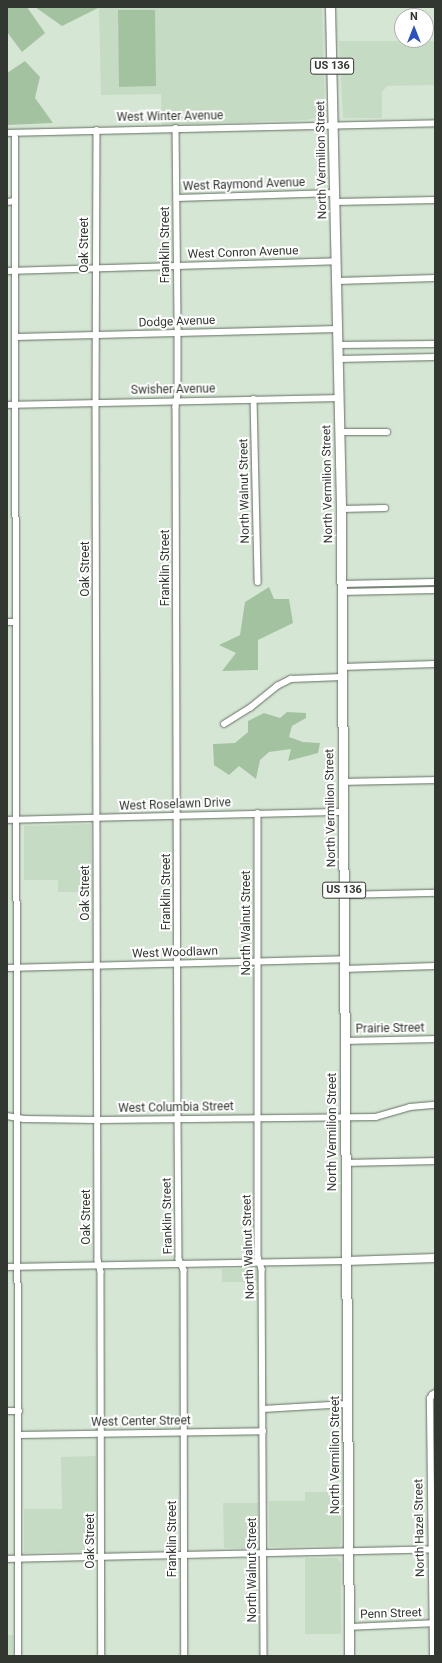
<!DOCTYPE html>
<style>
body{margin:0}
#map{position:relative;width:442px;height:1663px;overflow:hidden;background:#d6e6d4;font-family:Roboto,sans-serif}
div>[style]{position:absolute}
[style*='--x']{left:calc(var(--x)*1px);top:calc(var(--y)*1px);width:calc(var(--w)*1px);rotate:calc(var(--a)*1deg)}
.built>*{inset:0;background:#c6dbc3}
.green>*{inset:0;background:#a3c3a0}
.roads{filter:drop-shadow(0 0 1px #627060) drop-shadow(0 0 1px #627060)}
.street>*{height:5.5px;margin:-2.75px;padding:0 2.75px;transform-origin:2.75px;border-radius:2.75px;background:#fff}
.secondary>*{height:8px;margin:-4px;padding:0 4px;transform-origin:4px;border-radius:4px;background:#fff}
.primary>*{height:9px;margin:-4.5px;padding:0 4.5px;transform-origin:4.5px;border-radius:4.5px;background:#fff}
span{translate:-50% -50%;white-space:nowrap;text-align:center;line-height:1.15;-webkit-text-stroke:4px #fff;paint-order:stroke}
.shield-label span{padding:1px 3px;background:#fff;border:1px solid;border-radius:3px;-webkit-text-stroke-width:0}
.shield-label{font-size:11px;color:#323831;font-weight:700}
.street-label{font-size:12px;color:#323831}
.frame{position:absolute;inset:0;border:8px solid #323831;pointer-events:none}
.north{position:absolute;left:394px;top:8px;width:40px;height:40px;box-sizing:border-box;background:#fff;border:1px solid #adafad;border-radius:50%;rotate:0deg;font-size:11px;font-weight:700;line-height:16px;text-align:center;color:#323831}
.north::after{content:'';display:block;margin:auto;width:14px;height:18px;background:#2a51c1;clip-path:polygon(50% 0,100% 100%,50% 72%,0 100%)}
</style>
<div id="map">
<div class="built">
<i style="clip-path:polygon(100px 7px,322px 7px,325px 113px,317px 118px,305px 120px,162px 125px,161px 94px,101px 95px,99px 8px)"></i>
<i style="clip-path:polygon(339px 41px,435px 41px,435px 85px,387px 86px,382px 92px,382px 118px,343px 118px)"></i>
<i style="clip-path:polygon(91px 824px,91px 892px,58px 892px,58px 880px,24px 880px,24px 826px)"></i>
<i style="clip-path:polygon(258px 1268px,258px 1282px,222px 1282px,222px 1269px)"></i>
<i style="clip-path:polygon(96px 1456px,96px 1551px,24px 1553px,24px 1509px,62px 1509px,61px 1457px)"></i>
<i style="clip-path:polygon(305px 1492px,341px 1492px,341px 1543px,339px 1546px,269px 1547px,269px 1501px,305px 1501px)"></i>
<i style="clip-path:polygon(223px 1503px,258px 1503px,258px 1548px,224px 1548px)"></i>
<i style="clip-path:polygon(305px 1558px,337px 1558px,341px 1562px,341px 1634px,305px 1634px)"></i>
<i style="clip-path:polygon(7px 1635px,13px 1635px,13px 1656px,7px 1656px)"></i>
</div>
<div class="green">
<i style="clip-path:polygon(7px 7px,27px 7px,45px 33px,22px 52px,7px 32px)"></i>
<i style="clip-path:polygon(35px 7px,100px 7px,62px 26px)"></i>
<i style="clip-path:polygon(118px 10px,155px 10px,156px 86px,119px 87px)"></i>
<i style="clip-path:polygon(25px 61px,40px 77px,35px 98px,53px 123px,7px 125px,7px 73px)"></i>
<i style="clip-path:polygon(269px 587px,274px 599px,289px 599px,293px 623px,258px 640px,258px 670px,222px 671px,236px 653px,219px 645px,240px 635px,245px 602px)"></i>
<i style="clip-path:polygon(287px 712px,306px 713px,306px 718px,292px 726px,289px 737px,303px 742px,320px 743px,318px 753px,288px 761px,291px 749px,269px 752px,260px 760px,256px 779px,239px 766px,229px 775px,214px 765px,213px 744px,235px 743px,248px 732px,248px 721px,264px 713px,280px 718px)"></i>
<i style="clip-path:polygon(81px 868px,90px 868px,90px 882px,81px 881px)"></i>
</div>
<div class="roads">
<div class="street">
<i style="--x:176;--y:128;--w:205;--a:89.4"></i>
<i style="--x:178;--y:333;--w:61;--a:90"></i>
<i style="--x:178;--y:394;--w:13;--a:99"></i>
<i style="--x:176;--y:407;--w:712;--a:89.84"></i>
<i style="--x:178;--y:1119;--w:140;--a:89.6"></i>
<i style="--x:179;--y:1259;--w:12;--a:66"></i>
<i style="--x:184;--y:1270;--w:386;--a:89.9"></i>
<i style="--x:97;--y:130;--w:273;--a:90.2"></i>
<i style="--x:96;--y:403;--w:857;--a:89.87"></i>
<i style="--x:98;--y:1260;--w:12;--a:76"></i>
<i style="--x:101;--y:1272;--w:384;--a:89.9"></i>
<i style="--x:7;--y:133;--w:428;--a:-1.3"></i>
<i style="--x:15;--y:133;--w:1523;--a:89.85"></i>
<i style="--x:177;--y:198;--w:158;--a:-1.8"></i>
<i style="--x:7;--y:202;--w:8;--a:-7"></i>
<i style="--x:335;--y:202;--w:100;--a:-1.1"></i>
<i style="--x:7;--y:271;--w:330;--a:-1.7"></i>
<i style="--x:337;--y:281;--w:98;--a:-1.8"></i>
<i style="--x:16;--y:337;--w:322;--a:-1.4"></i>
<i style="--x:338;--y:345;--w:97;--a:-0.6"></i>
<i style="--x:338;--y:359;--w:97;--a:-1.2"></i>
<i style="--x:254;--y:399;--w:183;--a:88.7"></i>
<i style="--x:7;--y:405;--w:332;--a:-1.2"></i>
<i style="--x:340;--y:432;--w:47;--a:0"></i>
<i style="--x:341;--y:509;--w:44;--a:-1.3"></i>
<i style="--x:341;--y:584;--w:94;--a:-1.2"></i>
<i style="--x:341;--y:592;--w:94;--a:-1.2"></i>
<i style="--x:7;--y:622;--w:9;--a:0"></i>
<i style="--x:342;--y:667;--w:93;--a:-1.8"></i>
<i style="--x:224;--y:724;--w:31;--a:-32"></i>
<i style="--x:250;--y:708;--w:35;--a:-39"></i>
<i style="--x:277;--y:686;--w:16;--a:-27"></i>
<i style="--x:291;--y:679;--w:51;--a:-2.2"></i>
<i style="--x:342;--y:782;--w:93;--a:-1.2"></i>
<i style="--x:258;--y:813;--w:444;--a:90"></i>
<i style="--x:258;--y:1257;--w:13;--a:72"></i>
<i style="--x:262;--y:1269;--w:387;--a:89.7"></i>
<i style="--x:7;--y:820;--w:336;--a:-1.4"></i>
<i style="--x:344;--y:895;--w:91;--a:-1.3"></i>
<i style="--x:7;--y:968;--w:337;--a:-1.5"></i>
<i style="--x:344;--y:969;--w:91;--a:-1.9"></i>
<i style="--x:345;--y:1041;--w:90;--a:-1.3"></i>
<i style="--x:7;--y:1116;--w:17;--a:10"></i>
<i style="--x:24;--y:1119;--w:74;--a:0.8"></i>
<i style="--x:98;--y:1120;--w:278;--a:-0.6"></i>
<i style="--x:376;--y:1117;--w:35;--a:-16"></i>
<i style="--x:410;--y:1107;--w:25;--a:-5"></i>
<i style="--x:346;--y:1163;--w:89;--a:-1.3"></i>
<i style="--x:7;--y:1267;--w:339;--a:-1"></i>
<i style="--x:263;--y:1409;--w:84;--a:-3.4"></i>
<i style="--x:7;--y:1411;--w:12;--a:0"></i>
<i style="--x:19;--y:1435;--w:244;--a:-0.9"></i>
<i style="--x:7;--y:1559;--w:428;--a:-1.3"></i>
<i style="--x:348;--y:1627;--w:87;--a:-2.6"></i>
<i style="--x:433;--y:1656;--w:257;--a:-90.7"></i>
<i style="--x:430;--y:1399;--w:4;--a:-63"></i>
<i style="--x:432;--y:1395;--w:4;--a:-34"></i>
</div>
<div class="secondary">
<i style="--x:346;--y:1261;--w:89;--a:-1.9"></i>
</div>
<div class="primary">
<i style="--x:330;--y:7;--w:502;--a:88.74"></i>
<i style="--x:341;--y:509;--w:1147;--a:89.6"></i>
</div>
</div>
<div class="shield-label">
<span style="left:332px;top:66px">US 136</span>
<span style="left:344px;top:890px">US 136</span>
</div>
<div class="street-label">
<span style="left:170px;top:117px;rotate:-1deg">West Winter Avenue</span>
<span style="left:322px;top:160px;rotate:-91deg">North Vermilion Street</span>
<span style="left:244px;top:185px;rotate:-2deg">West Raymond Avenue</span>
<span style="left:85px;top:245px;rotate:-90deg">Oak Street</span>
<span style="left:166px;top:245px;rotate:-90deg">Franklin Street</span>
<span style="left:243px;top:253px;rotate:-2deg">West Conron Avenue</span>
<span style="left:177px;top:322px;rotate:-2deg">Dodge Avenue</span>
<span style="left:173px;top:390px;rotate:-1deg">Swisher Avenue</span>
<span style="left:328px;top:484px;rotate:-91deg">North Vermilion Street</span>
<span style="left:245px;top:491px;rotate:-91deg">North Walnut Street</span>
<span style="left:166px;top:568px;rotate:-90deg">Franklin Street</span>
<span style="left:86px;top:569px;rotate:-90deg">Oak Street</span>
<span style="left:175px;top:805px;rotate:-2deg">West Roselawn Drive</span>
<span style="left:331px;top:808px;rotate:-91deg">North Vermilion Street</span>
<span style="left:167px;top:892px;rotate:-90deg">Franklin Street</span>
<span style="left:86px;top:893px;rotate:-90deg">Oak Street</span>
<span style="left:247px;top:923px;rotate:-90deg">North Walnut Street</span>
<span style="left:175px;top:953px;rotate:-2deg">West Woodlawn</span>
<span style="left:390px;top:1029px;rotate:-1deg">Prairie Street</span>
<span style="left:176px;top:1108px;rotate:-1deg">West Columbia Street</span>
<span style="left:333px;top:1132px;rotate:-90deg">North Vermilion Street</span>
<span style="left:168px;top:1216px;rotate:-91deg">Franklin Street</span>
<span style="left:87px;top:1217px;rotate:-90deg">Oak Street</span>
<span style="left:249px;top:1247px;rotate:-92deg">North Walnut Street</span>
<span style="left:141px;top:1422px;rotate:-1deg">West Center Street</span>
<span style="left:336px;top:1455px;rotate:-90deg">North Vermilion Street</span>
<span style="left:420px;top:1528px;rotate:-91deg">North Hazel Street</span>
<span style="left:173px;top:1539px;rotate:-90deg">Franklin Street</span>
<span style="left:91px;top:1541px;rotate:-90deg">Oak Street</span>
<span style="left:253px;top:1570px;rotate:-90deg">North Walnut Street</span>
<span style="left:391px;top:1614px;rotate:-2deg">Penn Street</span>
</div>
<div class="frame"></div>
<div class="north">N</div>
</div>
